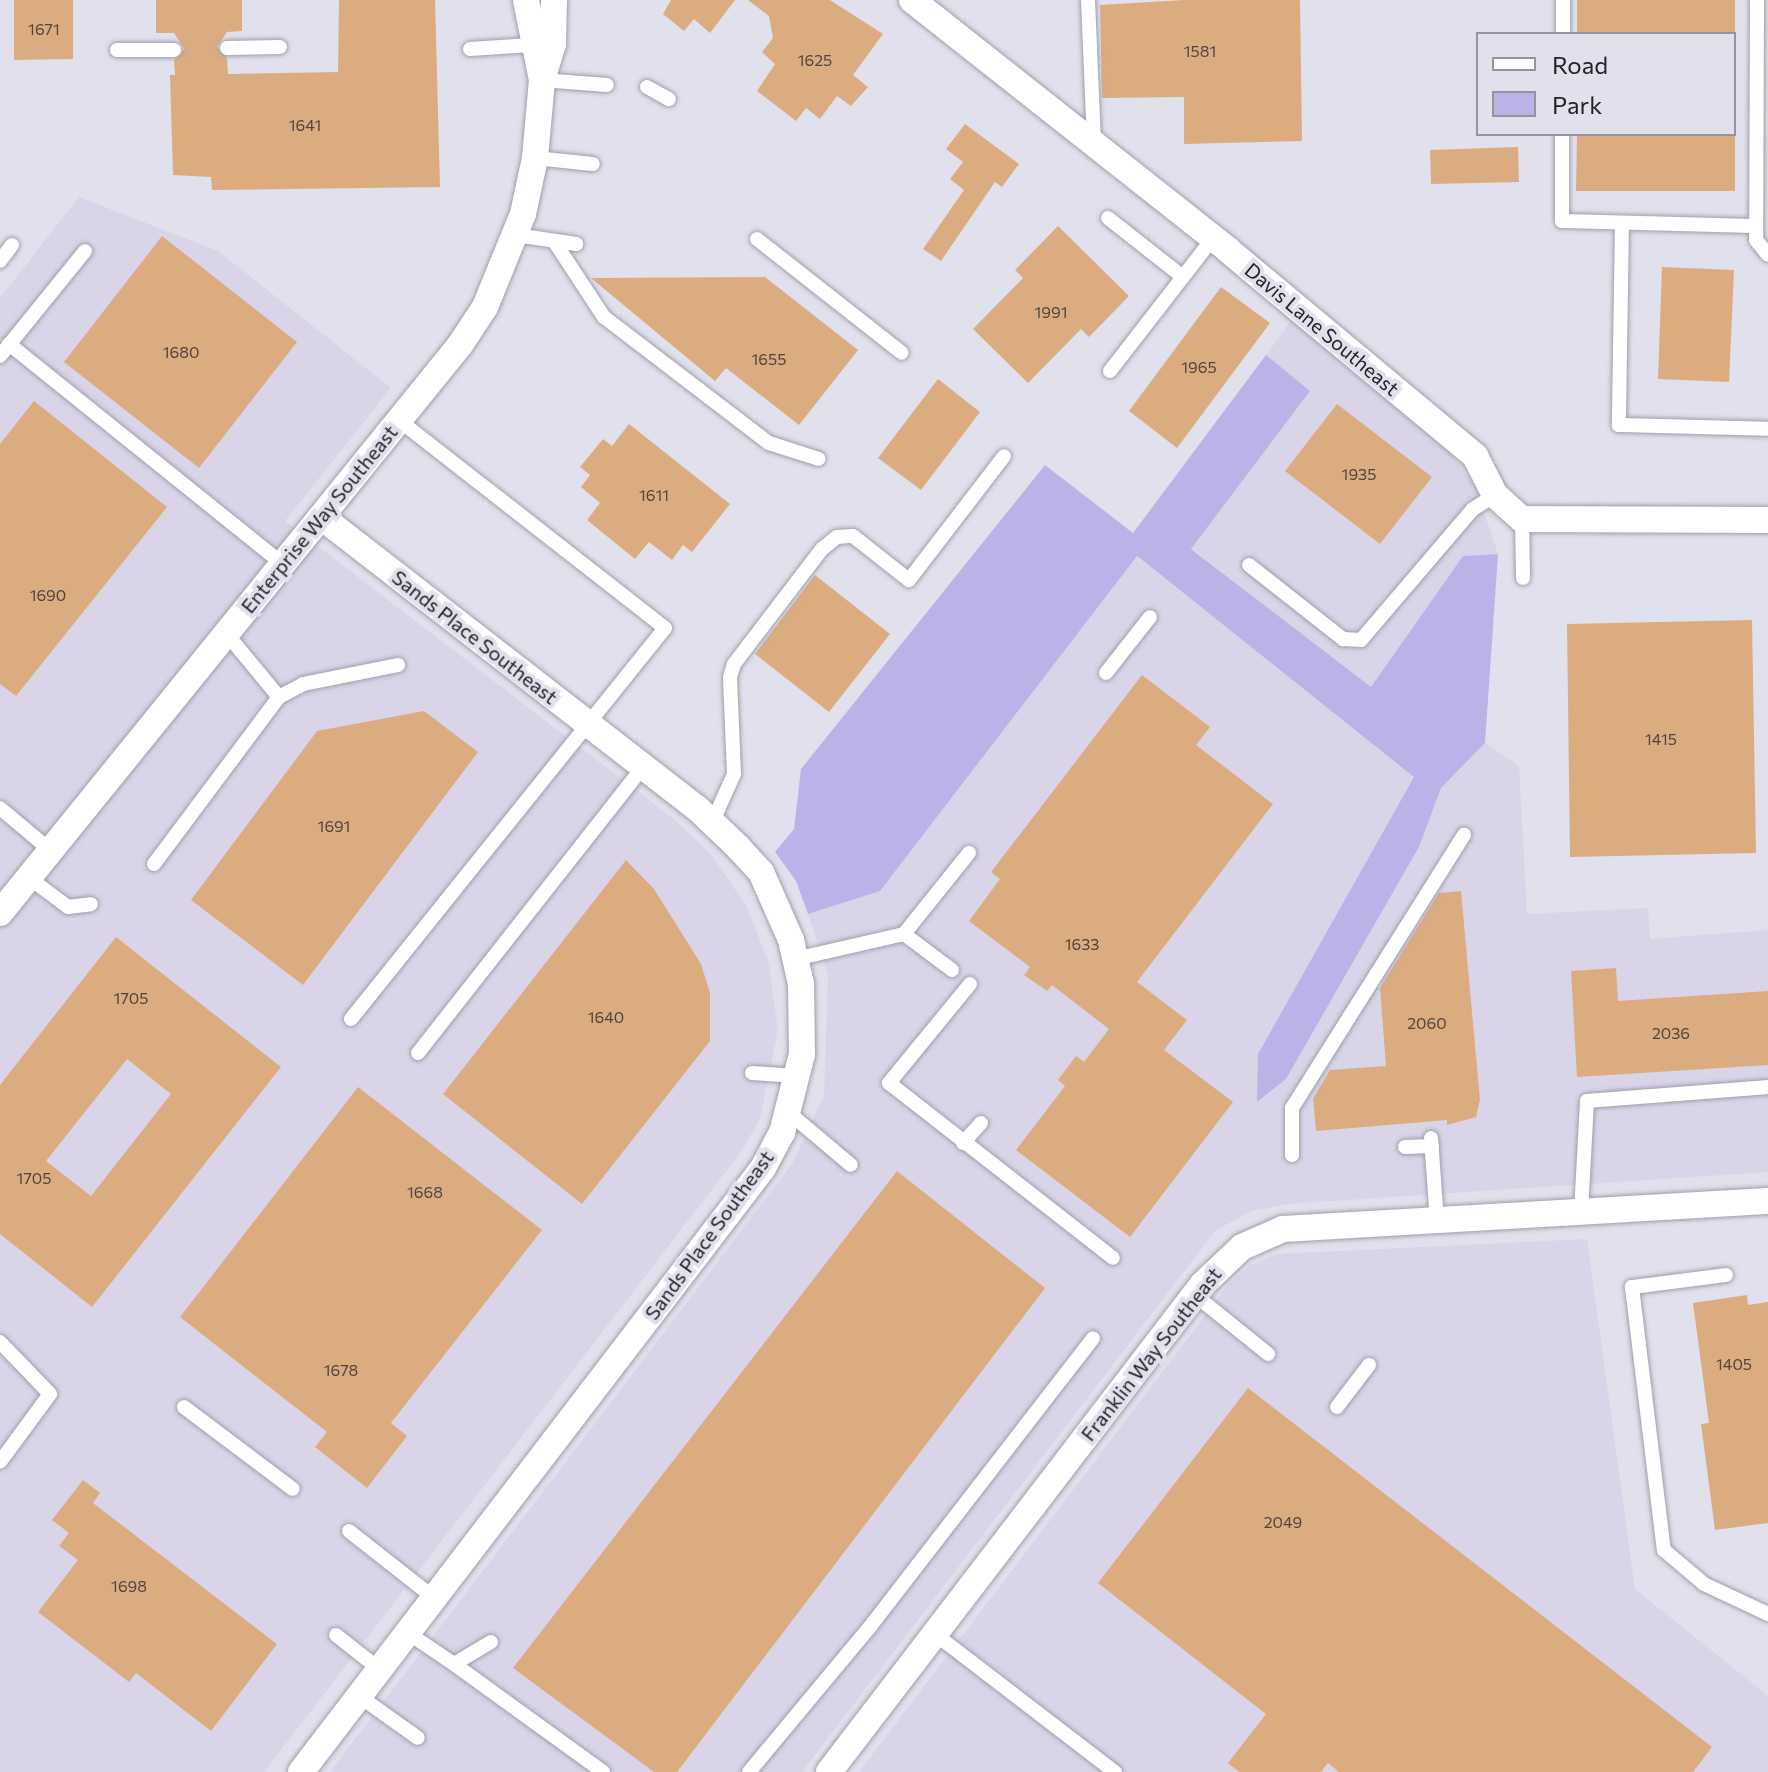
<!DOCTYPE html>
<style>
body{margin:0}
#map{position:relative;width:1768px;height:1772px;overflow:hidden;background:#e1e0ed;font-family:Commissioner,sans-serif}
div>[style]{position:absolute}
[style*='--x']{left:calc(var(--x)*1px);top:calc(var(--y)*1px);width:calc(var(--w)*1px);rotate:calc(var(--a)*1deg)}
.industrial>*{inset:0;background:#dad4e9}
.green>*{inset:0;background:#bbb3e7}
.building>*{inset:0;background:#dcac81}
.roads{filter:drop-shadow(0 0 2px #a09fab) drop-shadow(0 0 2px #a09fab)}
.lane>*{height:14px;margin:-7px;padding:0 7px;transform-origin:7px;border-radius:7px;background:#fff}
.street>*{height:26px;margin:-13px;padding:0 13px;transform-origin:13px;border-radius:13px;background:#fff}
span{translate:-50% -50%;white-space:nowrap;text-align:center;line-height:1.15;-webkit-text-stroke:8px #e1e0ed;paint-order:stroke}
.number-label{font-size:16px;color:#50443d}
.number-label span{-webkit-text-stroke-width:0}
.street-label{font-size:20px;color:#222126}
.legend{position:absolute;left:1476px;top:32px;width:260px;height:104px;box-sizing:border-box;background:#e1e0ed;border:2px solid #95949d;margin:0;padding:10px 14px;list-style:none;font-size:24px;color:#222126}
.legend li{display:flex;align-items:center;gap:16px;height:40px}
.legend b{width:40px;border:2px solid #95949d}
</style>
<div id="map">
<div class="industrial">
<i style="clip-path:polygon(79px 197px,218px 251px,391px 388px,285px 521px,671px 817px,710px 853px,747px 907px,769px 964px,778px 1030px,760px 1119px,740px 1153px,264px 1772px,0 1772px,0 298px)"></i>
<i style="clip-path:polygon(1291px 321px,1452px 455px,1475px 486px,1498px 554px,1463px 556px,1371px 688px,1191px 548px,1310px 391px,1266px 355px)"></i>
<i style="clip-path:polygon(1136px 556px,1415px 777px,1258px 1054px,1286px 1079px,1419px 847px,1441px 788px,1485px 743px,1519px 766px,1527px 914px,1648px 908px,1650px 939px,1768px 930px,1768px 1172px,1287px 1204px,1251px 1211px,1215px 1231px,802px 1772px,330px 1772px,792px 1164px,824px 1095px,828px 975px,808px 914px,880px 890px)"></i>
<i style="clip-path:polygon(1587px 1239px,1635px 1589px,1768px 1696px,1768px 1772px,859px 1772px,1229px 1284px,1249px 1266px,1277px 1254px)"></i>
</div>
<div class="green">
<i style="clip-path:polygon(1266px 355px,1310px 391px,1191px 549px,1371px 687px,1463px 556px,1498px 554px,1485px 743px,1441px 788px,1419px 847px,1286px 1079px,1257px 1102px,1258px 1054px,1414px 777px,1137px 556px,880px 891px,808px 914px,796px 881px,775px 852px,794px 829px,801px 769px,1045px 465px,1133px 533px)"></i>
</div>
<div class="building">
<i style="clip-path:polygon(14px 0,73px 0,73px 59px,14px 60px)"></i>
<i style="clip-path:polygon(156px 0,242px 0,242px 31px,227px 32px,217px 47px,227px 58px,228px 74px,338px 72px,339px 0,435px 0,440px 187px,212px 190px,211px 177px,173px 175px,170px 75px,175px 75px,174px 60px,184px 49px,174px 33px,156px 33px)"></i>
<i style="clip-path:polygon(671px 0,735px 0,710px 33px,694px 19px,684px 31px,663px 14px)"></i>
<i style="clip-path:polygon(748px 0,830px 0,883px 34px,853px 75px,868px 87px,851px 106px,837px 96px,820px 119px,806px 108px,796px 121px,757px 91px,775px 64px,762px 52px,773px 38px,769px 16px)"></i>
<i style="clip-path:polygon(1184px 0,1300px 0,1302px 141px,1184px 144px,1184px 97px,1102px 98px,1100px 5px)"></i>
<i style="clip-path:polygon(1577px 0,1735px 0,1735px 34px,1577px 34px)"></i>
<i style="clip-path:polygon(965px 124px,1019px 164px,1002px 187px,995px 182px,941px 261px,923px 249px,964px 190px,950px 179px,963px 162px,946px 149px)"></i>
<i style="clip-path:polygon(1577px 134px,1735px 134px,1735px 191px,1576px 191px)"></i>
<i style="clip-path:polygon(1518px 147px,1519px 182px,1431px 184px,1430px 150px)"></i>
<i style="clip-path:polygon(1058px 226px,1129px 296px,1089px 337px,1081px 329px,1028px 383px,973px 329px,1023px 278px,1015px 270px)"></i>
<i style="clip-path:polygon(162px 236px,297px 342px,199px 468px,64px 362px)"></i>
<i style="clip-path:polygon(1662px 267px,1734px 270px,1729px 382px,1658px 379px)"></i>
<i style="clip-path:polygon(765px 277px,858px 350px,799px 425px,726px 368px,715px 381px,591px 278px)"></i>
<i style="clip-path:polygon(1221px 287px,1270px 323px,1177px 448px,1129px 411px)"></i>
<i style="clip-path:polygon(938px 379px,980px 412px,921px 490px,878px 458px)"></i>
<i style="clip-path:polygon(34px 401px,167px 507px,16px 696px,0 684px,0 444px)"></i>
<i style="clip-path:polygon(1337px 404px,1432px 477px,1380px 544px,1285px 471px)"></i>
<i style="clip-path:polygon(629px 424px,730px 504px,692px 552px,683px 545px,672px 560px,649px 542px,635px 559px,587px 520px,600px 503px,581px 487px,590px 475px,580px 467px,603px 439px,612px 446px)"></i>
<i style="clip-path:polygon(815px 575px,890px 634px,829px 712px,755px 654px)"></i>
<i style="clip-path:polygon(1752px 620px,1756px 853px,1570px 857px,1567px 624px)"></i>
<i style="clip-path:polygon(1142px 675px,1210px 727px,1196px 745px,1273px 804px,1137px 982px,1187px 1020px,1164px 1050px,1233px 1102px,1130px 1237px,1016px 1150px,1065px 1086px,1058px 1080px,1076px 1056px,1084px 1062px,1109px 1029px,1052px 985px,1047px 991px,1024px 975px,1030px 967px,969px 921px,1000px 879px,991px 872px)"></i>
<i style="clip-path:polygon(424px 711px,478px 752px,303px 985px,191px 900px,317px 731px)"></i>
<i style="clip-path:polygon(626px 860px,654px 889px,701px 964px,710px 993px,710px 1041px,582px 1204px,443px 1094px)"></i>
<i style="clip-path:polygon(1461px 891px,1480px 1100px,1476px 1117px,1447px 1125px,1447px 1120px,1316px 1131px,1313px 1099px,1330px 1070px,1386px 1066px,1380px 988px,1439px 893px)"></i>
<i style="clip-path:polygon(evenodd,116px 937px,281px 1067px,92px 1307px,0 1234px,0 1085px,116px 937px,127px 1059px,171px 1094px,91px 1196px,46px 1161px,127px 1059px)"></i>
<i style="clip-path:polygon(1616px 968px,1618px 1001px,1768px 991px,1768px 1065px,1577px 1077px,1571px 971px)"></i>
<i style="clip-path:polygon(358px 1087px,542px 1230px,391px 1423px,407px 1436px,367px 1488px,315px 1447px,327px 1432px,180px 1317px)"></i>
<i style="clip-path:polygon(897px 1171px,1045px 1288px,677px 1772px,654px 1772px,513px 1668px)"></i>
<i style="clip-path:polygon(1747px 1295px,1748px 1305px,1768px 1302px,1768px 1523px,1715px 1530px,1701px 1424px,1709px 1423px,1693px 1303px)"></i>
<i style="clip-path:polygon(1248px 1388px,1712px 1747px,1693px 1772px,1339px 1772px,1328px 1763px,1321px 1772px,1239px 1772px,1228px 1763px,1266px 1714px,1098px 1583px)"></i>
<i style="clip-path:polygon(83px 1480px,100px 1493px,93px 1503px,277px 1644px,211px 1731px,136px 1673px,129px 1682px,38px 1612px,78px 1560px,59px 1546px,69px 1533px,52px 1520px)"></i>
</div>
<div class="roads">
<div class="lane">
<i style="--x:1088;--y:0;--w:142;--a:87.6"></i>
<i style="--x:1757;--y:0;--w:240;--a:90.2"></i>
<i style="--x:1756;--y:240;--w:19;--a:51"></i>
<i style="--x:1563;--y:34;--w:34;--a:-90"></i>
<i style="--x:227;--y:48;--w:53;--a:-1.1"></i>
<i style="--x:470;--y:49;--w:61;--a:-3.8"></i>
<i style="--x:117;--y:50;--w:57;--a:0"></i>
<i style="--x:542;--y:80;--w:65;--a:4.4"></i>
<i style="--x:647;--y:87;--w:25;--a:29"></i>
<i style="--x:1562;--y:134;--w:87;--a:90"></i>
<i style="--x:1562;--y:221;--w:194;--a:1.5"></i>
<i style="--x:535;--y:158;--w:58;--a:5.9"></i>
<i style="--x:1108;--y:218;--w:95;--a:38.2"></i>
<i style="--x:1622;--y:223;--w:202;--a:90.9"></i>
<i style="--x:1619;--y:425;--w:149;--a:1.5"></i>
<i style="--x:516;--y:235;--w:61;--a:8.5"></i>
<i style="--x:757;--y:239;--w:184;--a:38.2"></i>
<i style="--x:554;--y:241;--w:91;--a:56.7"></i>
<i style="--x:604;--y:317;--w:208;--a:37.4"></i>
<i style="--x:769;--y:443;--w:52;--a:17.7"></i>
<i style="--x:0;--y:261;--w:20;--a:-53"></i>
<i style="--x:9;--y:344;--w:351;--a:38.8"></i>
<i style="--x:0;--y:356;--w:135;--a:-51"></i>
<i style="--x:1110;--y:371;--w:168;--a:-52.2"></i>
<i style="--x:1522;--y:519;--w:59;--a:89"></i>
<i style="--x:1249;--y:565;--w:120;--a:38.2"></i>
<i style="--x:1343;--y:639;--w:18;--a:3"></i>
<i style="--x:1361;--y:640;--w:172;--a:-49.5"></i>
<i style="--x:1473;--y:509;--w:26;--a:-32"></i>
<i style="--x:226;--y:633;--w:83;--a:50.4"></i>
<i style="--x:1106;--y:673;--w:71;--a:-51.8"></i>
<i style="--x:0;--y:808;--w:65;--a:40"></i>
<i style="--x:712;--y:823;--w:54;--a:-65.8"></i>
<i style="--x:734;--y:774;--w:97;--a:-92.4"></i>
<i style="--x:730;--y:677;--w:14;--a:-73"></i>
<i style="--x:734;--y:664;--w:145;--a:-52.6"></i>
<i style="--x:822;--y:549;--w:19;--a:-39"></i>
<i style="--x:837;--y:537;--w:16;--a:-4"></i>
<i style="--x:853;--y:536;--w:71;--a:38.2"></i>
<i style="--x:909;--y:580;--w:156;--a:-52.5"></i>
<i style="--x:154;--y:864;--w:209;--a:-53.2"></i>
<i style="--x:279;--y:697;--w:27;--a:-28"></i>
<i style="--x:303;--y:684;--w:97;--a:-11.3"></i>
<i style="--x:28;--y:877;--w:50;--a:36.9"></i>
<i style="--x:68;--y:907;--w:23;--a:-7"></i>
<i style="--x:904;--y:934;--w:104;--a:-51.3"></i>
<i style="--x:795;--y:959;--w:112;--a:-12.9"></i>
<i style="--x:904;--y:934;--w:60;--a:36.9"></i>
<i style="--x:970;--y:984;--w:128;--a:129.3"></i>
<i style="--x:889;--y:1083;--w:284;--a:38"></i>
<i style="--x:351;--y:1019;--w:501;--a:-51.23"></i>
<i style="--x:665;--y:628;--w:338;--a:-142"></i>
<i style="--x:418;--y:1053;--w:364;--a:-51.8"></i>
<i style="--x:752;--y:1073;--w:46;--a:3.7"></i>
<i style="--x:788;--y:1112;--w:82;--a:40.1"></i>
<i style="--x:1431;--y:1138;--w:83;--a:85.9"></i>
<i style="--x:963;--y:1143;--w:27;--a:-48"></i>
<i style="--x:1405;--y:1147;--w:27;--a:-2"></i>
<i style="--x:1292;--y:1155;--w:47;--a:-90"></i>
<i style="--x:1292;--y:1108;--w:323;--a:-57.8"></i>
<i style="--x:1581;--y:1212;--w:111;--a:-86.9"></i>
<i style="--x:1587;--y:1101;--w:182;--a:-4.4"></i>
<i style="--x:1726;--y:1275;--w:95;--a:172.7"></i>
<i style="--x:1632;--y:1287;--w:265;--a:83.1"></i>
<i style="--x:1664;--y:1550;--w:52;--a:40.4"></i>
<i style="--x:1704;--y:1584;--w:71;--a:25.1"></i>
<i style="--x:1195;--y:1295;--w:94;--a:38.9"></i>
<i style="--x:0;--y:1342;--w:72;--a:46.1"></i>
<i style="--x:50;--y:1394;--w:84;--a:126.3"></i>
<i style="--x:184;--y:1407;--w:136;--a:37"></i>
<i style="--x:1337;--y:1407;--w:53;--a:-52.7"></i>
<i style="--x:349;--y:1531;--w:108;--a:38.2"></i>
<i style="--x:408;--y:1633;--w:55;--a:34"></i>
<i style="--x:454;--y:1664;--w:43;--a:-30.7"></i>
<i style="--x:935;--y:1634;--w:227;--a:37.5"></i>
<i style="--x:336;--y:1635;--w:55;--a:38.3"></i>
<i style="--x:454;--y:1664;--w:184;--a:35.9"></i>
<i style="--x:359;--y:1696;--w:72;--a:35.4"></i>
<i style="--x:749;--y:1772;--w:187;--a:-50.2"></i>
<i style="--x:869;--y:1628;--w:366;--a:-52.3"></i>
</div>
<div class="street">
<i style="--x:526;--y:0;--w:82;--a:78.7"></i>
<i style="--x:912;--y:0;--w:403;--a:38.3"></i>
<i style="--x:1228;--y:250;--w:322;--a:39.8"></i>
<i style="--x:1475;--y:456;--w:44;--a:62.9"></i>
<i style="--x:1495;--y:495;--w:36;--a:42"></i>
<i style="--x:1522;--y:519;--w:246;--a:0.2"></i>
<i style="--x:0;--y:913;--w:731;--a:-51"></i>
<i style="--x:460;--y:345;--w:45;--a:-56.7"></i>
<i style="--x:485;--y:307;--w:100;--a:-67.8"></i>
<i style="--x:523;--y:214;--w:57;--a:-77.9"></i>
<i style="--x:535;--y:158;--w:78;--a:-84.9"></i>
<i style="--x:542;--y:80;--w:38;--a:-73"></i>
<i style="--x:553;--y:44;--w:44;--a:-88.7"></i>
<i style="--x:301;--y:1772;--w:760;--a:-52.59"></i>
<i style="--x:763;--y:1168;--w:40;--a:-62"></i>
<i style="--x:782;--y:1133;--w:81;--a:-75.8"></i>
<i style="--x:802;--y:1054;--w:70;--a:-90.8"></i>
<i style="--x:801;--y:984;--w:45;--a:-102.8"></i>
<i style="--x:791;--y:940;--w:74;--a:-113.8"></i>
<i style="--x:761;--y:872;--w:34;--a:-133"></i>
<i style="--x:738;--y:847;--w:55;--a:-136.5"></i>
<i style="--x:698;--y:809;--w:477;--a:-142.2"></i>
<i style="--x:829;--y:1772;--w:613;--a:-52.55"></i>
<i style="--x:1202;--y:1285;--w:55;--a:-43.5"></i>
<i style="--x:1242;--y:1247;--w:45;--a:-23.7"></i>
<i style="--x:1283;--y:1229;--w:486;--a:-3.3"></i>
</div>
</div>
<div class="number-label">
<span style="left:44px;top:29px">1671</span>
<span style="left:1200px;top:51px">1581</span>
<span style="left:815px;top:60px">1625</span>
<span style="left:305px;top:125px">1641</span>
<span style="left:1051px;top:312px">1991</span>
<span style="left:181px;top:352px">1680</span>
<span style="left:769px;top:359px">1655</span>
<span style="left:1199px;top:367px">1965</span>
<span style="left:1359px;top:474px">1935</span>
<span style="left:654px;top:495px">1611</span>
<span style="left:48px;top:595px">1690</span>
<span style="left:1661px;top:739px">1415</span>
<span style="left:334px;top:826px">1691</span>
<span style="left:1082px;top:944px">1633</span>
<span style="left:131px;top:998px">1705</span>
<span style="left:606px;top:1017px">1640</span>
<span style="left:1427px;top:1023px">2060</span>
<span style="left:1671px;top:1033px">2036</span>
<span style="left:34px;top:1178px">1705</span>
<span style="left:425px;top:1192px">1668</span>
<span style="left:1734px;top:1364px">1405</span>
<span style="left:341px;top:1370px">1678</span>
<span style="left:1283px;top:1522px">2049</span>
<span style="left:129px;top:1586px">1698</span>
</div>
<div class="street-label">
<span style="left:1322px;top:329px;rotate:40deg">Davis Lane Southeast</span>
<span style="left:319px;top:519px;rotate:-51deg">Enterprise Way Southeast</span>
<span style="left:475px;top:637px;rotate:38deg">Sands Place Southeast</span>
<span style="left:709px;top:1235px;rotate:-54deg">Sands Place Southeast</span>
<span style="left:1151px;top:1354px;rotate:-52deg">Franklin Way Southeast</span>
</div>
<ul class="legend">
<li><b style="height:10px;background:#fff"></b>Road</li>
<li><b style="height:22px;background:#bbb3e7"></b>Park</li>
</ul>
</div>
